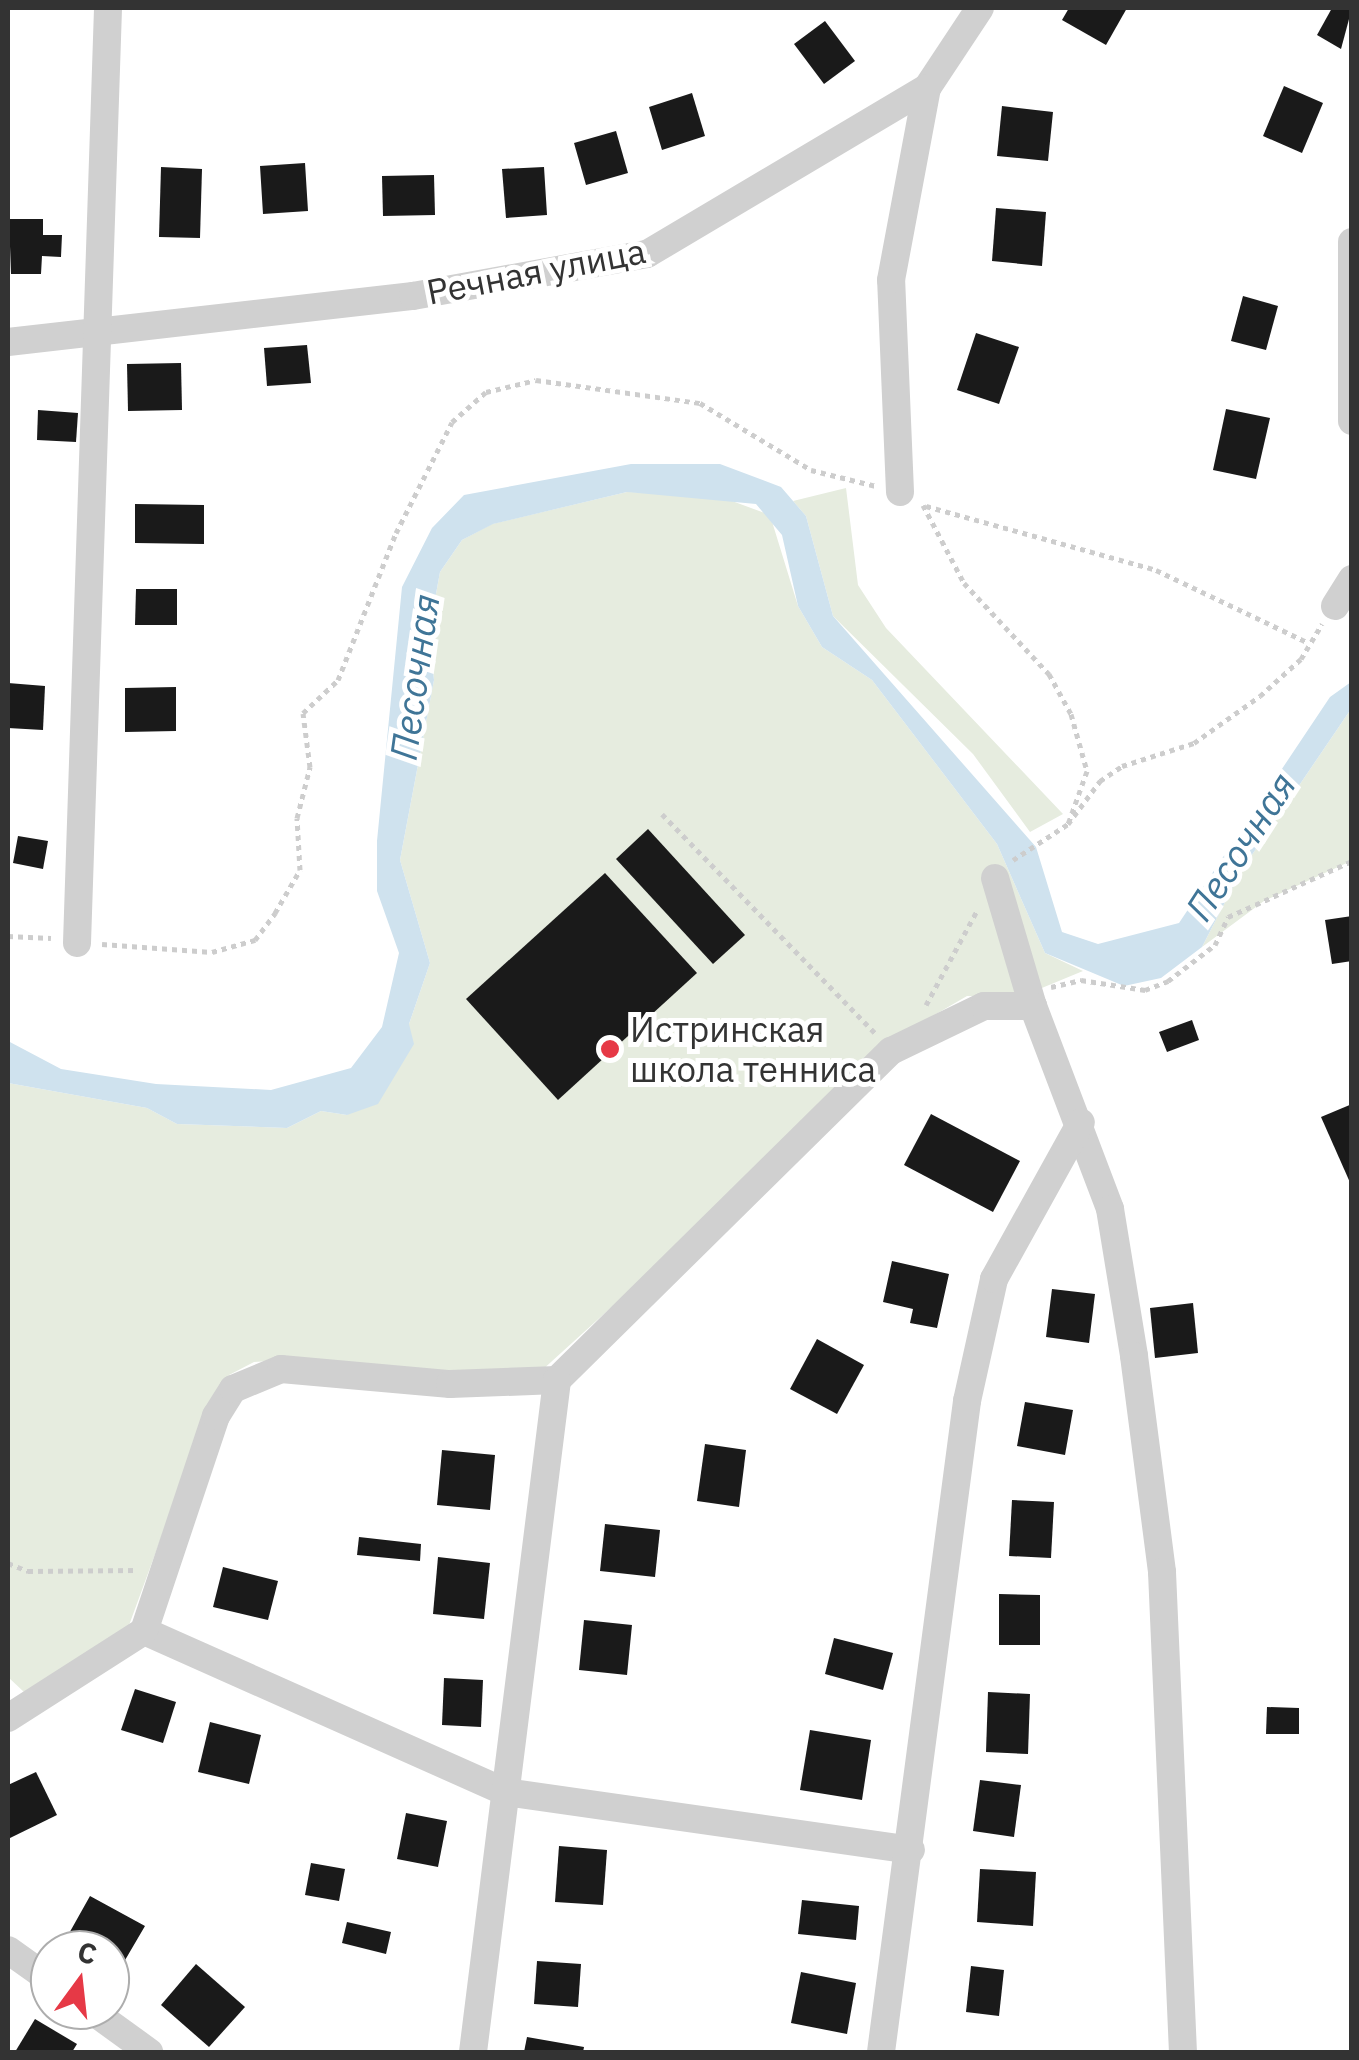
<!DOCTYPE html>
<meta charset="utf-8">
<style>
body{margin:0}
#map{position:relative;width:1359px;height:2060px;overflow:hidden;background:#fff;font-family:"IBM Plex Sans",sans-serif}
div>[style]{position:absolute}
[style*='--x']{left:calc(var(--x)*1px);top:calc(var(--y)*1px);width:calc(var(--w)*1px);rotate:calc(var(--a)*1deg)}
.green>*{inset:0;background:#e6ecdf}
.water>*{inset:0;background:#cfe2ee}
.building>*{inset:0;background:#1a1a1a}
.path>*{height:5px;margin-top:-2.5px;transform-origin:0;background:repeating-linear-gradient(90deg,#cdcdcd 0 5px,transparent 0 10px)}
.minor>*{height:28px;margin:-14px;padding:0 14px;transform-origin:14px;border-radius:14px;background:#d0d0d0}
.dots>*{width:28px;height:28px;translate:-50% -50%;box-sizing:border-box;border:5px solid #fff;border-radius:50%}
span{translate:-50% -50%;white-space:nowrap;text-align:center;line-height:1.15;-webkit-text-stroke:10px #fff;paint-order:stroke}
.street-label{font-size:35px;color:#333}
.poi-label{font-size:35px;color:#333}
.left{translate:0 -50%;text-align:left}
.water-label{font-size:38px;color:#3f7597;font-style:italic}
.frame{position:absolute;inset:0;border:10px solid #333;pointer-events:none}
.north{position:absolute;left:30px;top:1930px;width:100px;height:100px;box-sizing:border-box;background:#fff;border:2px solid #adadad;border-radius:50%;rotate:15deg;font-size:28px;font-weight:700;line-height:40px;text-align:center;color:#333}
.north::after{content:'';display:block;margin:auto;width:35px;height:45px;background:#e63946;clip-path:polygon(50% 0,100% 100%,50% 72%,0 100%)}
</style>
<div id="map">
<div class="green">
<i style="clip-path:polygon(846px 488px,858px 585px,886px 628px,1063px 814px,1030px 832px,973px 754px,833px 616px,806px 516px,793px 501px)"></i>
<i style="clip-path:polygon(627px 492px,713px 494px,770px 515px,798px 606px,822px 647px,872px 680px,997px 844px,1045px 953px,1083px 971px,1020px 997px,967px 996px,931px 1017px,529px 1382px,285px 1360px,254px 1362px,229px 1375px,209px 1407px,128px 1628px,24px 1692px,8px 1677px,8px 1083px,147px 1108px,177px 1124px,287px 1128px,321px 1111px,347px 1115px,409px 1024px,430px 963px,400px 860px,434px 680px,429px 632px,440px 572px,462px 540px,492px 524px)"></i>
<i style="clip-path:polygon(1351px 709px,1351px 861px,1264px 901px,1202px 947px,1241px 871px)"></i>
</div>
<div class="water">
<i style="clip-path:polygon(631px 464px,720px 464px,781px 487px,806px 516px,833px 616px,1036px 847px,1062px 932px,1098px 944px,1179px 923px,1330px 697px,1351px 682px,1351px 709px,1241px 871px,1202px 947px,1161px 978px,1124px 986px,1045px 953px,997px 844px,872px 680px,822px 647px,798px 606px,782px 535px,756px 504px,627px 492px,493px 524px,462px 540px,440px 572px,429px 632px,434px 680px,400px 860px,430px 963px,409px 1024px,414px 1044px,378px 1104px,347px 1115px,321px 1111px,287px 1128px,177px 1124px,147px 1108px,8px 1083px,8px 1041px,61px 1069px,156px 1084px,271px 1090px,351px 1068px,382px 1027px,399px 953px,377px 891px,377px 841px,402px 587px,432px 528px,464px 495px)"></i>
</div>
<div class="building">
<i style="clip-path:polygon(1069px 8px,1127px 8px,1106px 45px,1062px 20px)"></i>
<i style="clip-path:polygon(1332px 8px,1352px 8px,1341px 49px,1317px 35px)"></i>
<i style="clip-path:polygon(825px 21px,855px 61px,824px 84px,794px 44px)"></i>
<i style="clip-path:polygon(1284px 86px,1323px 103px,1302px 153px,1263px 136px)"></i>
<i style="clip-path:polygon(692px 93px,705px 136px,662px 150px,649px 107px)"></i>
<i style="clip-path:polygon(1002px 106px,1053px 112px,1048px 161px,997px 156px)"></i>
<i style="clip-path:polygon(616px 131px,628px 173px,586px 185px,574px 143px)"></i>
<i style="clip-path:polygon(305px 163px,308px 211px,263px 214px,260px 166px)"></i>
<i style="clip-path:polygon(161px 167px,202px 169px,200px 238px,159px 237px)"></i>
<i style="clip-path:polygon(544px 167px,547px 215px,506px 218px,502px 169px)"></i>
<i style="clip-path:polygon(434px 175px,435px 215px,383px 216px,382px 176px)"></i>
<i style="clip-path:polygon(996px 208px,1046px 212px,1042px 266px,992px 261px)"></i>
<i style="clip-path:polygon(9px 219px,43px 219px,43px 235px,62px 235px,61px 257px,42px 256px,41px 274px,11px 274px)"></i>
<i style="clip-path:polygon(1243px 296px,1278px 306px,1266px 350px,1231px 341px)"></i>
<i style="clip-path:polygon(976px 333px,1019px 347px,999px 404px,957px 390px)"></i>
<i style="clip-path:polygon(307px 345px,311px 383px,267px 386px,264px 348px)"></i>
<i style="clip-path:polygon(181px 363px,182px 410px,128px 411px,127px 364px)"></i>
<i style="clip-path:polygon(1226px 409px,1270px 418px,1256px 479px,1213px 470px)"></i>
<i style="clip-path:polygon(38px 410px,78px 413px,76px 442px,37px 440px)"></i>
<i style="clip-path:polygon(135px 504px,204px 505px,204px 544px,135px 543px)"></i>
<i style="clip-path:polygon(136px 589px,177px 589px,177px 625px,135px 625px)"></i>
<i style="clip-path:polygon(8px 683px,45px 686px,43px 730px,8px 728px)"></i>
<i style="clip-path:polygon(176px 687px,176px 731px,125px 732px,125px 688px)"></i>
<i style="clip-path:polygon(648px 829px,745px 935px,713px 964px,616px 859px)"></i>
<i style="clip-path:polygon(18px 836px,48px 841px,43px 869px,13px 863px)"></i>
<i style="clip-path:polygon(605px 873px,697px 973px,558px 1100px,466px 999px)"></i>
<i style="clip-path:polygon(1352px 916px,1352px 961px,1332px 964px,1325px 920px)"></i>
<i style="clip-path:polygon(1192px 1020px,1199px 1040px,1167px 1052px,1159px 1032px)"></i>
<i style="clip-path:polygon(1352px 1104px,1352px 1187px,1321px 1117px)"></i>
<i style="clip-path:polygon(931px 1114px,1020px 1161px,993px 1212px,904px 1165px)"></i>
<i style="clip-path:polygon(892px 1261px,949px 1274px,937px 1328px,910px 1323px,913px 1309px,883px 1302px)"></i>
<i style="clip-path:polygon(1052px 1289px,1095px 1294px,1089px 1343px,1046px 1337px)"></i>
<i style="clip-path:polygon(1193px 1303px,1198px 1353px,1155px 1358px,1150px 1308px)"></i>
<i style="clip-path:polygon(817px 1339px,864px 1365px,837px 1414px,790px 1389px)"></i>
<i style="clip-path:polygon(1025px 1402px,1073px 1410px,1065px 1455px,1017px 1446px)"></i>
<i style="clip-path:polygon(705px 1444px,746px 1450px,739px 1507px,697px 1501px)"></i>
<i style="clip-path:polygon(442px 1450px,495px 1455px,490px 1510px,437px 1505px)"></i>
<i style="clip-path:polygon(1012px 1500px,1054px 1502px,1051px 1558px,1009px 1556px)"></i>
<i style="clip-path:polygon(605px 1524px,660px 1530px,655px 1577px,600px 1571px)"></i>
<i style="clip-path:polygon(359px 1537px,421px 1544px,420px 1561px,357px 1555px)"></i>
<i style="clip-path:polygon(438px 1557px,490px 1563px,484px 1619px,433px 1614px)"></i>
<i style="clip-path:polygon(223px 1567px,278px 1581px,268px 1620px,213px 1607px)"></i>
<i style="clip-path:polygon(999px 1594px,1040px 1595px,1040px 1645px,999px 1645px)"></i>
<i style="clip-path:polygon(584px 1620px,632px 1625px,627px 1675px,579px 1670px)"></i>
<i style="clip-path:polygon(834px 1638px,893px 1653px,883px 1690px,825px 1674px)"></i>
<i style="clip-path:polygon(444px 1678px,483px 1680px,481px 1727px,442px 1725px)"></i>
<i style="clip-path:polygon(135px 1689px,176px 1702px,163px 1743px,121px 1730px)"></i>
<i style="clip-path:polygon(988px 1692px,1030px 1694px,1028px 1754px,986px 1752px)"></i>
<i style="clip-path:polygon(1267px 1707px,1299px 1708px,1299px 1734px,1266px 1734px)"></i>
<i style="clip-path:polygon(210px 1722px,261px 1735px,249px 1784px,198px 1772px)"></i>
<i style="clip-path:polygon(810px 1730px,871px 1740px,862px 1800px,800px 1790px)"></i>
<i style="clip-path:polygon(36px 1772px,57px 1815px,8px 1839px,8px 1785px)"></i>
<i style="clip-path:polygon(980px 1780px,1021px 1785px,1014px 1837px,973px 1831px)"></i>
<i style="clip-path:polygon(406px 1813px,447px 1821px,438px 1867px,397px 1859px)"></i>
<i style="clip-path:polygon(559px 1846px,607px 1850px,603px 1905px,555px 1902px)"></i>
<i style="clip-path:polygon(311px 1863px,345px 1869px,339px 1901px,305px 1895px)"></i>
<i style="clip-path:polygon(980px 1869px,1036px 1872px,1033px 1926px,977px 1922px)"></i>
<i style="clip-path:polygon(90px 1896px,145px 1926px,121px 1967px,110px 1961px,110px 1950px,67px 1937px)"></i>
<i style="clip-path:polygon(802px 1900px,859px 1906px,856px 1940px,798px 1934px)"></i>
<i style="clip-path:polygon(347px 1922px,391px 1932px,386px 1954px,342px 1943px)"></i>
<i style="clip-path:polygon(537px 1961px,581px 1964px,578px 2007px,534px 2004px)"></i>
<i style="clip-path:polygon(196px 1964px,245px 2007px,209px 2047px,161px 2005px)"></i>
<i style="clip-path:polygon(971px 1966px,1004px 1970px,999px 2016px,966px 2012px)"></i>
<i style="clip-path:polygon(801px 1972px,856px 1983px,847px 2034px,791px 2023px)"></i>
<i style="clip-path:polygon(35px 2019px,77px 2044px,72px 2052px,15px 2052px)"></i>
<i style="clip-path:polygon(527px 2037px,584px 2047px,583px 2052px,524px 2052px)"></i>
</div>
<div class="path">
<i style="--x:923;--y:505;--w:88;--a:62.3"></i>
<i style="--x:964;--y:583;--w:125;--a:47"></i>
<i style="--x:1049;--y:674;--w:46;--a:61.2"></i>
<i style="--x:1071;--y:714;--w:59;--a:74.3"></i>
<i style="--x:1087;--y:771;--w:56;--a:109.7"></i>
<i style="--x:926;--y:506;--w:239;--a:15.5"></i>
<i style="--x:1156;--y:570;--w:167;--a:25.5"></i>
<i style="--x:662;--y:814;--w:307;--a:45.8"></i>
<i style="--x:1013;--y:860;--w:66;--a:-33.2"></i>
<i style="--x:1068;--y:824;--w:54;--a:-53.3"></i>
<i style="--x:1100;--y:781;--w:27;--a:-34"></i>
<i style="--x:1122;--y:766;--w:76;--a:-17.7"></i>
<i style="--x:1194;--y:743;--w:81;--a:-35.5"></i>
<i style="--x:1260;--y:696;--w:55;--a:-42.1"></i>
<i style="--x:1301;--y:659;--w:41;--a:-59"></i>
<i style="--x:8;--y:936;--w:43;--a:2.7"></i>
<i style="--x:102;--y:944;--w:110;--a:4.2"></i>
<i style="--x:212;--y:952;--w:45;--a:-15.6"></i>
<i style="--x:255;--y:940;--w:34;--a:-53"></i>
<i style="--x:275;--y:913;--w:50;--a:-59.8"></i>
<i style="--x:300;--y:870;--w:52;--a:-93.3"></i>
<i style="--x:297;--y:818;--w:53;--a:-75.7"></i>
<i style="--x:310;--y:767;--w:54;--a:-97.4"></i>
<i style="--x:303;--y:713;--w:48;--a:-43.3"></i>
<i style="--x:338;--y:680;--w:158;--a:-68.5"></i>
<i style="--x:396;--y:533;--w:124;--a:-63.2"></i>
<i style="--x:452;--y:422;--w:45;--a:-41.4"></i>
<i style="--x:486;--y:392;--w:51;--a:-13.5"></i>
<i style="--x:536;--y:380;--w:166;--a:8"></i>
<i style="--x:700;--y:403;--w:130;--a:31.1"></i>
<i style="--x:811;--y:470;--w:67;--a:13.8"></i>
<i style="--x:1051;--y:987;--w:31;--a:-13"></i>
<i style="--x:1081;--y:980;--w:65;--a:8.9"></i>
<i style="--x:1145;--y:990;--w:25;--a:-21"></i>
<i style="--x:1168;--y:981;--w:59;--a:-37.5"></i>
<i style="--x:1215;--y:945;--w:31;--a:-65"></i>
<i style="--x:1228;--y:917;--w:136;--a:-24.3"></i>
<i style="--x:926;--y:1005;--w:109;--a:-61.6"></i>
<i style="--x:8;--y:1563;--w:22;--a:22"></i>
<i style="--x:28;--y:1571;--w:110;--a:-0.5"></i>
</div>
<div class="minor">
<i style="--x:1352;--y:242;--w:179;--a:90"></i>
<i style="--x:8;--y:342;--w:408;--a:-6.5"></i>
<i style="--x:413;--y:296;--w:238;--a:-10.2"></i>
<i style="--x:647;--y:254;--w:326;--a:-30.7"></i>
<i style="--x:927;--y:88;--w:96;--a:-56.5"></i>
<i style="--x:900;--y:492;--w:212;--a:-92.4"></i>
<i style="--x:891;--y:280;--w:195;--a:-79.4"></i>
<i style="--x:1335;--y:606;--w:32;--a:-58"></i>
<i style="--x:995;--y:878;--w:134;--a:73.5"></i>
<i style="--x:1033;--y:1006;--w:217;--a:69.2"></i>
<i style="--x:1110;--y:1209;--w:149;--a:80.7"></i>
<i style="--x:1134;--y:1356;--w:218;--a:82.6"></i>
<i style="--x:1162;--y:1572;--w:480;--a:87.5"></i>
<i style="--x:77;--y:943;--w:936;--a:-88.1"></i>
<i style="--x:144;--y:1631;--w:395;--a:24"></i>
<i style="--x:505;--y:1792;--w:410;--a:8.1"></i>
<i style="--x:8;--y:1718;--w:161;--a:-32.6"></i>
<i style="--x:144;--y:1631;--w:227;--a:-71.5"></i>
<i style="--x:216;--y:1416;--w:32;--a:-58"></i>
<i style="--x:233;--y:1389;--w:52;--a:-22.6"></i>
<i style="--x:281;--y:1369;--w:170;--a:5.1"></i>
<i style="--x:450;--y:1384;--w:107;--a:-2.1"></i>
<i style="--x:557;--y:1380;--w:469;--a:-44.6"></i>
<i style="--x:891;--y:1051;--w:103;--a:-25.8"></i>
<i style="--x:984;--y:1006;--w:49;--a:0"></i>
<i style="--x:8;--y:1950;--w:52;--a:35.5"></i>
<i style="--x:91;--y:2010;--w:72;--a:35.9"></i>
<i style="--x:473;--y:2052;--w:677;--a:-82.87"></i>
<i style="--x:881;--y:2052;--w:657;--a:-82.47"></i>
<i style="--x:967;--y:1401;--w:125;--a:-77.5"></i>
<i style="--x:994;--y:1279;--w:179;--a:-61"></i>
</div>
<div class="dots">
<i style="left:610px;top:1049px;background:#e63946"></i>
</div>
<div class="street-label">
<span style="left:536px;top:271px;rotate:-11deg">Речная улица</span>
</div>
<div class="poi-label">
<span class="left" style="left:630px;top:1049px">Истринская<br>школа тенниса</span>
</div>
<div class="water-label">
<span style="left:414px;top:677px;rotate:-82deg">Песочная</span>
<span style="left:1240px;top:846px;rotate:-57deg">Песочная</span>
</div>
<div class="frame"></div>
<div class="north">С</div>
</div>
